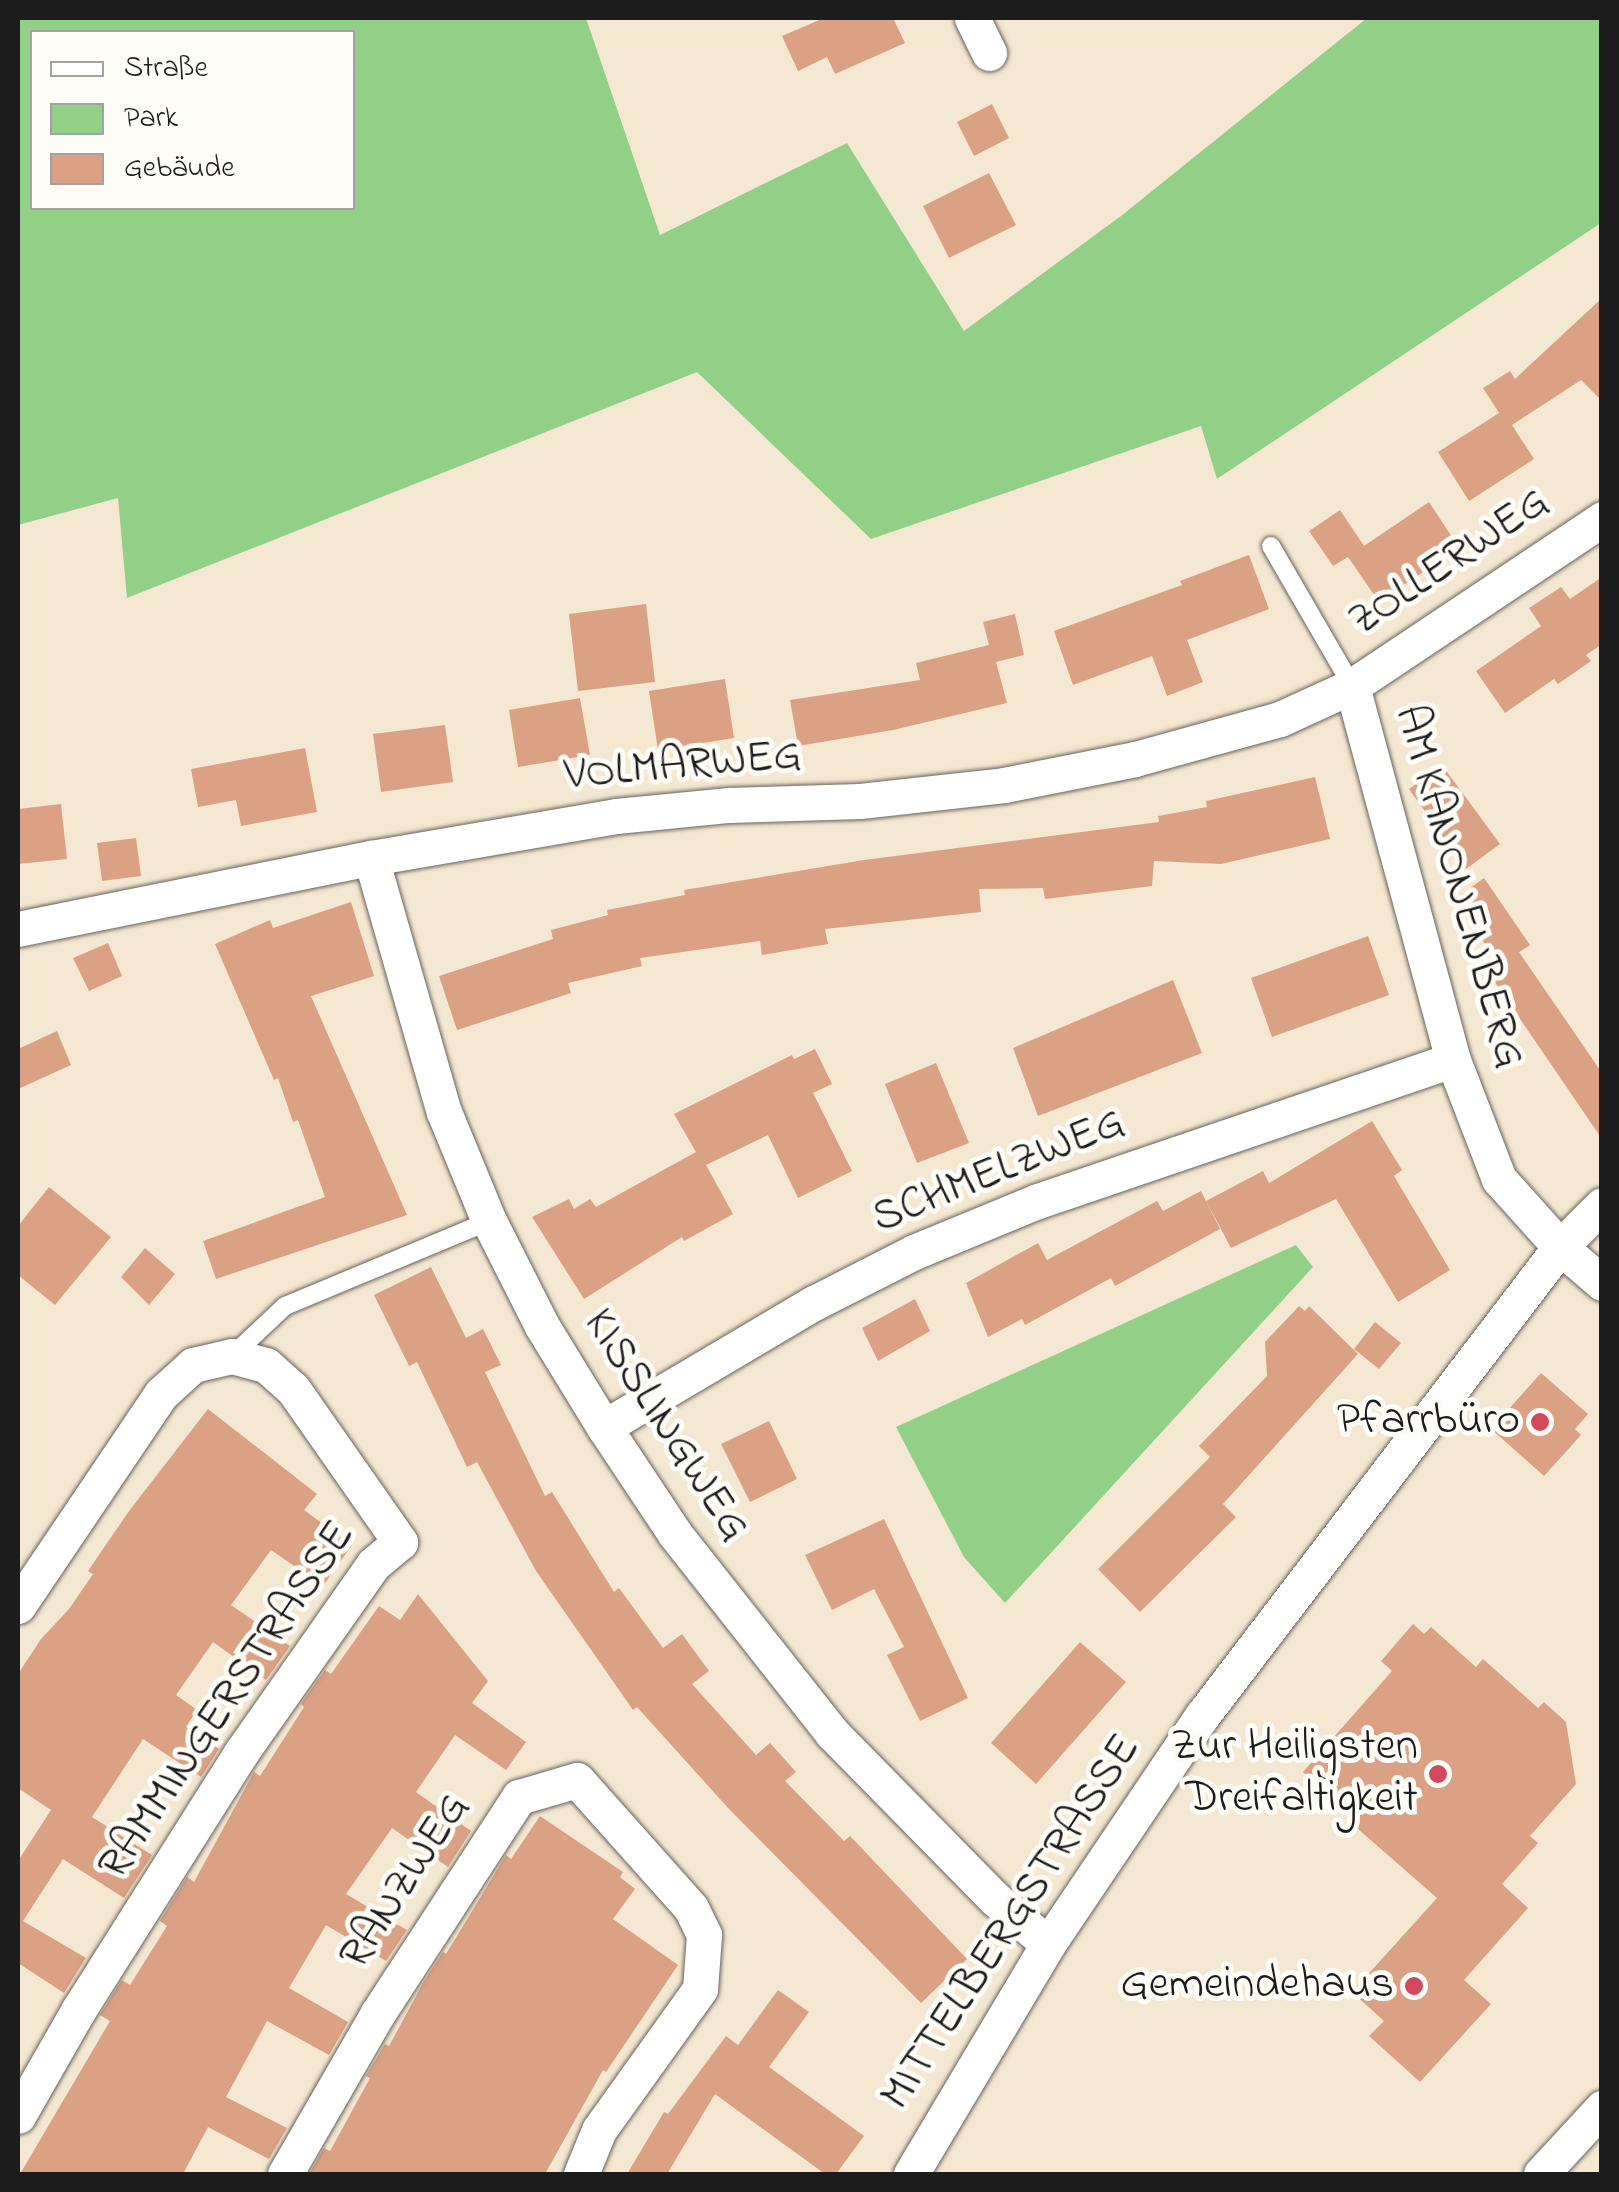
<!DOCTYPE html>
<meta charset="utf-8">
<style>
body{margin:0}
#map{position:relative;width:1619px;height:2192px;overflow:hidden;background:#f5e8d2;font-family:"Indie Flower",sans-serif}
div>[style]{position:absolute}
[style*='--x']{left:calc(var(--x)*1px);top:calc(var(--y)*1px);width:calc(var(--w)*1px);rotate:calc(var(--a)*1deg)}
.green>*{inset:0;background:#91d086}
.building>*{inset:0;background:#daa184}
.roads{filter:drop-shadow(0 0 2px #68635c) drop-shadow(0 0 2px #68635c)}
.service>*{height:18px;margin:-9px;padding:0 9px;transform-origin:9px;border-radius:9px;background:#fff}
.minor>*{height:35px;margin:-17.5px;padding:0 17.5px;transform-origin:17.5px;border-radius:17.5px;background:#fff}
.dots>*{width:28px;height:28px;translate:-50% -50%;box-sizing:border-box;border:5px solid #fdfcf7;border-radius:50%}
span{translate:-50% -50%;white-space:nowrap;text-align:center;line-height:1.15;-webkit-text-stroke:10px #fdfcf7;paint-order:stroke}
.street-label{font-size:45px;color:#1c1c1c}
.poi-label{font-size:45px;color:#1c1c1c}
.right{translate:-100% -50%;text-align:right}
.frame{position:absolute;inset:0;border:20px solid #1c1c1c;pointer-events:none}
.legend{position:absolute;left:30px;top:30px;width:325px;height:180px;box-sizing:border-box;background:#fdfcf7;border:2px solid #a3a29f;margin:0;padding:12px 18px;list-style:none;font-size:30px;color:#1c1c1c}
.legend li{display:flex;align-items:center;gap:20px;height:50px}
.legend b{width:50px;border:2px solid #a3a29f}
</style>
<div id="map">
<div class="green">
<i style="clip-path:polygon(evenodd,18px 18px,586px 18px,660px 235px,847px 143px,964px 331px,1121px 216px,1367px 18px,1601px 18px,1601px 223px,1217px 479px,1201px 426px,871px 539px,697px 372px,127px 598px,118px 498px,18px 525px,18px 18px,32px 32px,352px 32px,352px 208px,32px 208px,32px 32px)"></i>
<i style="clip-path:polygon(1296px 1245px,1313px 1267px,1005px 1603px,964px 1557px,896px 1427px)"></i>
</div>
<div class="building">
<i style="clip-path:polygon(824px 18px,893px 18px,905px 43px,835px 74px,827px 57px,798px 71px,782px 36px)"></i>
<i style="clip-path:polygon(992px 104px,1009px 138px,974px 156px,957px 122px)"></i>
<i style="clip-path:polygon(989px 173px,1016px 225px,949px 258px,923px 206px)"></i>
<i style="clip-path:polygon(1602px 298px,1602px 401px,1581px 380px,1512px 425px,1534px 459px,1469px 501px,1438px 452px,1499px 413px,1483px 388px,1510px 371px,1515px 379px)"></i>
<i style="clip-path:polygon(1429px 502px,1452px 537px,1422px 557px,1429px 568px,1379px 602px,1348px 557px,1333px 566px,1309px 531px,1340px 510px,1364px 546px)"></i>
<i style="clip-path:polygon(1249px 555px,1269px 609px,1187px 640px,1203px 682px,1167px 696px,1152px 656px,1073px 685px,1054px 631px,1182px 585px,1180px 581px)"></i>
<i style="clip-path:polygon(1602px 577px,1602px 644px,1586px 655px,1591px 661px,1558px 684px,1554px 679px,1505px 713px,1476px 671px,1541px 626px,1529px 608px,1561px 587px,1570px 599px)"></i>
<i style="clip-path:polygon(646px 604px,655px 682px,578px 691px,569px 614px)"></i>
<i style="clip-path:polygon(1015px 614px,1024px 655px,996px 662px,1007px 703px,893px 730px,798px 746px,790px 700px,920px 680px,916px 663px,989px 645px,983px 622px)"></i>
<i style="clip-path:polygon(725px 679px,734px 738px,658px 750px,649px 691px)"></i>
<i style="clip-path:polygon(580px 698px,590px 755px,518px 767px,509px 710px)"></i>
<i style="clip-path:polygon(445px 725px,453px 782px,381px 792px,373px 734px)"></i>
<i style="clip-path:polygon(305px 748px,317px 812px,241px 826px,236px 800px,198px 807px,191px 769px)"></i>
<i style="clip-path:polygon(1442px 765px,1500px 844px,1466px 869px,1409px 789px)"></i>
<i style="clip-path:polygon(1315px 777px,1330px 839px,1221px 864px,1154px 861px,1152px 886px,1045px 899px,1043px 888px,979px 889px,981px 912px,825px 929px,828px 944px,762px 955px,760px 941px,640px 958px,642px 966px,568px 983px,571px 993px,457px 1030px,439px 976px,553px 939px,551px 930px,608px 915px,607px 910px,685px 895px,684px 890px,864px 860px,1159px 822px,1158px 816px,1207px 807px,1206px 801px)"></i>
<i style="clip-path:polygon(61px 804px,67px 859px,18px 864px,18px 809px)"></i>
<i style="clip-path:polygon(136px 838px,141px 876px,102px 881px,97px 843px)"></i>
<i style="clip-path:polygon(1484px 878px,1530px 945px,1506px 961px,1519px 952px,1602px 1073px,1602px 1139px,1488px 972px,1499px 965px,1455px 899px)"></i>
<i style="clip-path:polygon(351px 902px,374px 976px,311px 996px,407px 1215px,216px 1279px,203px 1241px,325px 1197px,298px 1120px,293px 1122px,278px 1078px,274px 1080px,215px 944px,270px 920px,273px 928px)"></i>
<i style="clip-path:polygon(1368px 936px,1389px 995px,1272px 1037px,1251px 978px)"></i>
<i style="clip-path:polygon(108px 943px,122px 976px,89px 991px,73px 958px)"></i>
<i style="clip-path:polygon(1173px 980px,1202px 1053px,1038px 1116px,1013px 1048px)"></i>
<i style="clip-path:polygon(57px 1031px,71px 1065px,18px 1089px,18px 1049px)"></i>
<i style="clip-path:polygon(815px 1049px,832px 1084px,813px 1093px,852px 1171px,798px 1198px,768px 1135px,706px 1165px,733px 1214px,684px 1241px,682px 1237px,584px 1299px,532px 1217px,569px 1199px,574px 1209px,590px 1199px,596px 1207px,696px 1152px,674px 1114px,792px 1055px,794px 1059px)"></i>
<i style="clip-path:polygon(936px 1063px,969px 1143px,917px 1163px,885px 1084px)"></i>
<i style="clip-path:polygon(1372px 1121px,1402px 1170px,1394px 1176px,1450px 1270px,1398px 1302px,1336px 1199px,1231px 1248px,1206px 1201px,1263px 1171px,1269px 1183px)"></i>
<i style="clip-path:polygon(49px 1187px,111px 1237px,55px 1305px,18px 1275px,18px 1226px)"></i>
<i style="clip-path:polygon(1201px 1191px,1220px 1229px,1115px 1286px,1111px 1278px,1025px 1325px,1022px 1319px,988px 1337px,966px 1283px,1038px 1243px,1047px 1260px,1157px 1201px,1163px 1211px)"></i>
<i style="clip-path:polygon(145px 1248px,175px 1274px,149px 1305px,121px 1277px)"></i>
<i style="clip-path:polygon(431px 1267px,466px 1338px,483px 1329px,501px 1365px,485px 1372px,545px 1496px,552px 1492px,614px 1592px,619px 1588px,663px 1648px,682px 1634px,709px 1671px,692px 1684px,756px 1755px,770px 1743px,796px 1772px,785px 1781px,844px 1841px,850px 1836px,967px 1959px,921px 2003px,729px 1809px,637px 1707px,633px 1710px,536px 1571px,477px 1462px,467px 1467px,417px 1362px,409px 1366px,374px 1295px)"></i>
<i style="clip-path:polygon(915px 1299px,930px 1331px,878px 1361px,862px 1328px)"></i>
<i style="clip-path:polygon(1299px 1306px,1305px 1311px,1309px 1306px,1358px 1354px,1223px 1504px,1236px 1517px,1140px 1612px,1098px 1569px,1210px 1457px,1199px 1446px,1267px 1376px,1265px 1342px)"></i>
<i style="clip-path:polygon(1375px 1322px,1401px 1343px,1379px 1369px,1354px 1349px)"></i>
<i style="clip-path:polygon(1541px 1373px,1588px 1414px,1575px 1429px,1581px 1435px,1544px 1476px,1491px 1429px)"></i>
<i style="clip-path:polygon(208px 1409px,317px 1494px,304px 1510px,352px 1545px,323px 1586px,271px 1550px,231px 1605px,290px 1646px,266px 1680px,213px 1642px,176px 1695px,197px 1710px,186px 1727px,219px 1749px,201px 1777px,143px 1739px,92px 1817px,152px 1855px,124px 1898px,63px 1859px,23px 1921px,86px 1958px,64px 1993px,18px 1963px,18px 1861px,51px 1810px,18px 1788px,18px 1674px,41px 1639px,69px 1609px,93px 1574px,88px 1571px,129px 1511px)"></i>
<i style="clip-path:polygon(769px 1421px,797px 1479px,750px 1502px,721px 1444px)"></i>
<i style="clip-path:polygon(884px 1519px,968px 1698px,920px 1721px,887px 1655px,904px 1647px,874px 1589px,832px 1610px,805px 1555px)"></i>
<i style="clip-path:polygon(418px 1594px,488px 1681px,472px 1703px,526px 1742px,506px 1770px,455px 1735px,416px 1792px,471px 1831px,448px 1867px,392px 1828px,346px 1894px,407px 1930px,386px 1961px,326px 1925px,289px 1988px,348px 2022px,329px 2055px,267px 2021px,226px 2097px,287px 2128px,269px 2159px,208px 2127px,183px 2174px,20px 2174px,110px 2021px,100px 2015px,122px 1980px,130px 1985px,167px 1926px,160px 1921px,187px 1877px,194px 1882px,254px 1772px,260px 1776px,304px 1707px,301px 1704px,325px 1670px,331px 1674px,379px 1606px,400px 1620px)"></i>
<i style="clip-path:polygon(1413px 1624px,1424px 1634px,1431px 1627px,1476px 1667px,1483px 1659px,1538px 1708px,1544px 1702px,1566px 1722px,1576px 1784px,1530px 1836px,1538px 1843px,1502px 1884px,1528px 1908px,1464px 1980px,1491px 2004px,1420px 2082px,1369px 2036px,1384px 2021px,1352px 1992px,1437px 1898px,1350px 1822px,1354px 1817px,1303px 1772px,1392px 1671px,1381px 1661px)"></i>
<i style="clip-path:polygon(1080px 1642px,1126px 1682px,1036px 1784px,991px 1743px)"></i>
<i style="clip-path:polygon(540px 1816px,623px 1872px,620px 1877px,635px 1889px,613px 1919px,678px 1965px,606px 2072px,603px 2070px,545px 2174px,309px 2174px,324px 2148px,330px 2151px,370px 2078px,366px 2076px,385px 2044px,389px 2046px,423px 1983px,443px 1952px,446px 1954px,506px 1855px,511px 1859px)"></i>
<i style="clip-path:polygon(778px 1990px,809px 2012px,769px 2067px,864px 2136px,836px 2174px,825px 2174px,715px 2094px,667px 2174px,627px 2174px,664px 2112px,668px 2114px,726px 2036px,738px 2045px)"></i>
</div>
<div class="roads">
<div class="service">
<i style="--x:1271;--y:546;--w:162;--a:59.9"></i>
<i style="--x:232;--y:1356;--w:73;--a:-43.3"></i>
<i style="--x:285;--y:1306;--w:221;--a:-22.6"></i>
</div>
<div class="minor">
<i style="--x:972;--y:18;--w:39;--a:64"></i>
<i style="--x:1352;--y:686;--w:387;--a:74.9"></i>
<i style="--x:1453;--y:1060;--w:128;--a:68.9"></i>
<i style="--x:1499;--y:1179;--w:91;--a:48.1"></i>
<i style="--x:1560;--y:1247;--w:55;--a:40.6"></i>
<i style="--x:371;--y:858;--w:264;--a:74"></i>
<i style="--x:444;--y:1112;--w:118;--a:67.6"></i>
<i style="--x:489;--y:1221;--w:118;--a:63.2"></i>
<i style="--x:542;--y:1326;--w:119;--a:58.5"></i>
<i style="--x:604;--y:1427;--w:128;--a:56.4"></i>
<i style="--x:675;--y:1534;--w:253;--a:51.7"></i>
<i style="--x:832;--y:1733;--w:231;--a:45.5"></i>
<i style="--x:994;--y:1898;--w:71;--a:40.4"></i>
<i style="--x:18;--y:929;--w:360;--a:-11.4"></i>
<i style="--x:371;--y:858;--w:249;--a:-9.7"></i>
<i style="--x:616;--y:816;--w:114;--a:-5.6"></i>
<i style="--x:729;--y:805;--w:131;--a:-1.7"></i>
<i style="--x:860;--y:801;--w:145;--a:-6.3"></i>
<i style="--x:1004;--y:785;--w:134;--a:-11.2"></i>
<i style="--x:1135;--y:759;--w:150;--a:-15.4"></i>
<i style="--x:1280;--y:719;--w:79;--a:-24.6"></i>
<i style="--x:1352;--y:686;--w:301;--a:-33.7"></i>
<i style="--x:604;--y:1427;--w:244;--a:-30.6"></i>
<i style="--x:814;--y:1303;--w:112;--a:-27"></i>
<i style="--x:914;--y:1252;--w:134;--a:-22.4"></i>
<i style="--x:1038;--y:1201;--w:438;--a:-18.8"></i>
<i style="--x:18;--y:1606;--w:256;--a:-56"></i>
<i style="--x:161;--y:1394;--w:43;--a:-42.2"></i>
<i style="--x:193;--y:1365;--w:40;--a:-13"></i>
<i style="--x:232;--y:1356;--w:35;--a:15"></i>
<i style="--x:266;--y:1365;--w:36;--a:42"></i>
<i style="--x:293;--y:1389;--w:187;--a:55"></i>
<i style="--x:400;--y:1542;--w:35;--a:140"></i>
<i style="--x:373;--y:1565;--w:230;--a:125.1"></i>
<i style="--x:241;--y:1753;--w:303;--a:122.3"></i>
<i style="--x:79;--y:2009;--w:123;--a:119.7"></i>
<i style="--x:285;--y:2174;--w:186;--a:-60"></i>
<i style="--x:378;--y:2013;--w:258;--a:-56.9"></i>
<i style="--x:519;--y:1797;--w:60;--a:-16.3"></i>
<i style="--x:577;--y:1780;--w:171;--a:48.3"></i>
<i style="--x:691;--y:1908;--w:30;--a:64"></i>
<i style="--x:704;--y:1935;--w:54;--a:94.2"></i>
<i style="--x:700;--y:1989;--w:173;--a:125.6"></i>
<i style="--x:599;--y:2130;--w:48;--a:112.2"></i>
<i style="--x:911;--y:2174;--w:268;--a:-59.2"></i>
<i style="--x:1048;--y:1944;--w:275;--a:-56"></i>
<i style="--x:1202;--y:1716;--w:590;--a:-52.64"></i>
<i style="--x:1560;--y:1247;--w:59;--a:-45"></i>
<i style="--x:1541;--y:2174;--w:90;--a:-47.3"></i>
</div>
</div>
<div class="dots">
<i style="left:1540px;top:1422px;background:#d1495b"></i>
<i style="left:1438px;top:1774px;background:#d1495b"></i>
<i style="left:1414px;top:1986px;background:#d1495b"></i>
</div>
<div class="street-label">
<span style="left:1450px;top:563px;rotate:-34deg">ZOLLERWEG</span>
<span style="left:683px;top:767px;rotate:-5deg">VOLMARWEG</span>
<span style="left:1458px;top:887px;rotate:74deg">AM KANONENBERG</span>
<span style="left:999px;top:1172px;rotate:-22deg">SCHMELZWEG</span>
<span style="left:665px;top:1426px;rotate:57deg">KISSLINGWEG</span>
<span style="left:228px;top:1701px;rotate:-56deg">RAMMINGERSTRASSE</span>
<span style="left:406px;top:1882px;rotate:-57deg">RANZWEG</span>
<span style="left:1012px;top:1923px;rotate:-57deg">MITTELBERGSTRASSE</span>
</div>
<div class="poi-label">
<span class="right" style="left:1520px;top:1422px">Pfarrbüro</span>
<span class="right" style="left:1418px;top:1774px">Zur Heiligsten<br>Dreifaltigkeit</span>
<span class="right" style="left:1394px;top:1986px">Gemeindehaus</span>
</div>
<div class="frame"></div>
<ul class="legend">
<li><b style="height:12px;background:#fff"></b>Straße</li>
<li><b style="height:28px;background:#91d086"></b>Park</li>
<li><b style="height:28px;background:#daa184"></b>Gebäude</li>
</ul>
</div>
